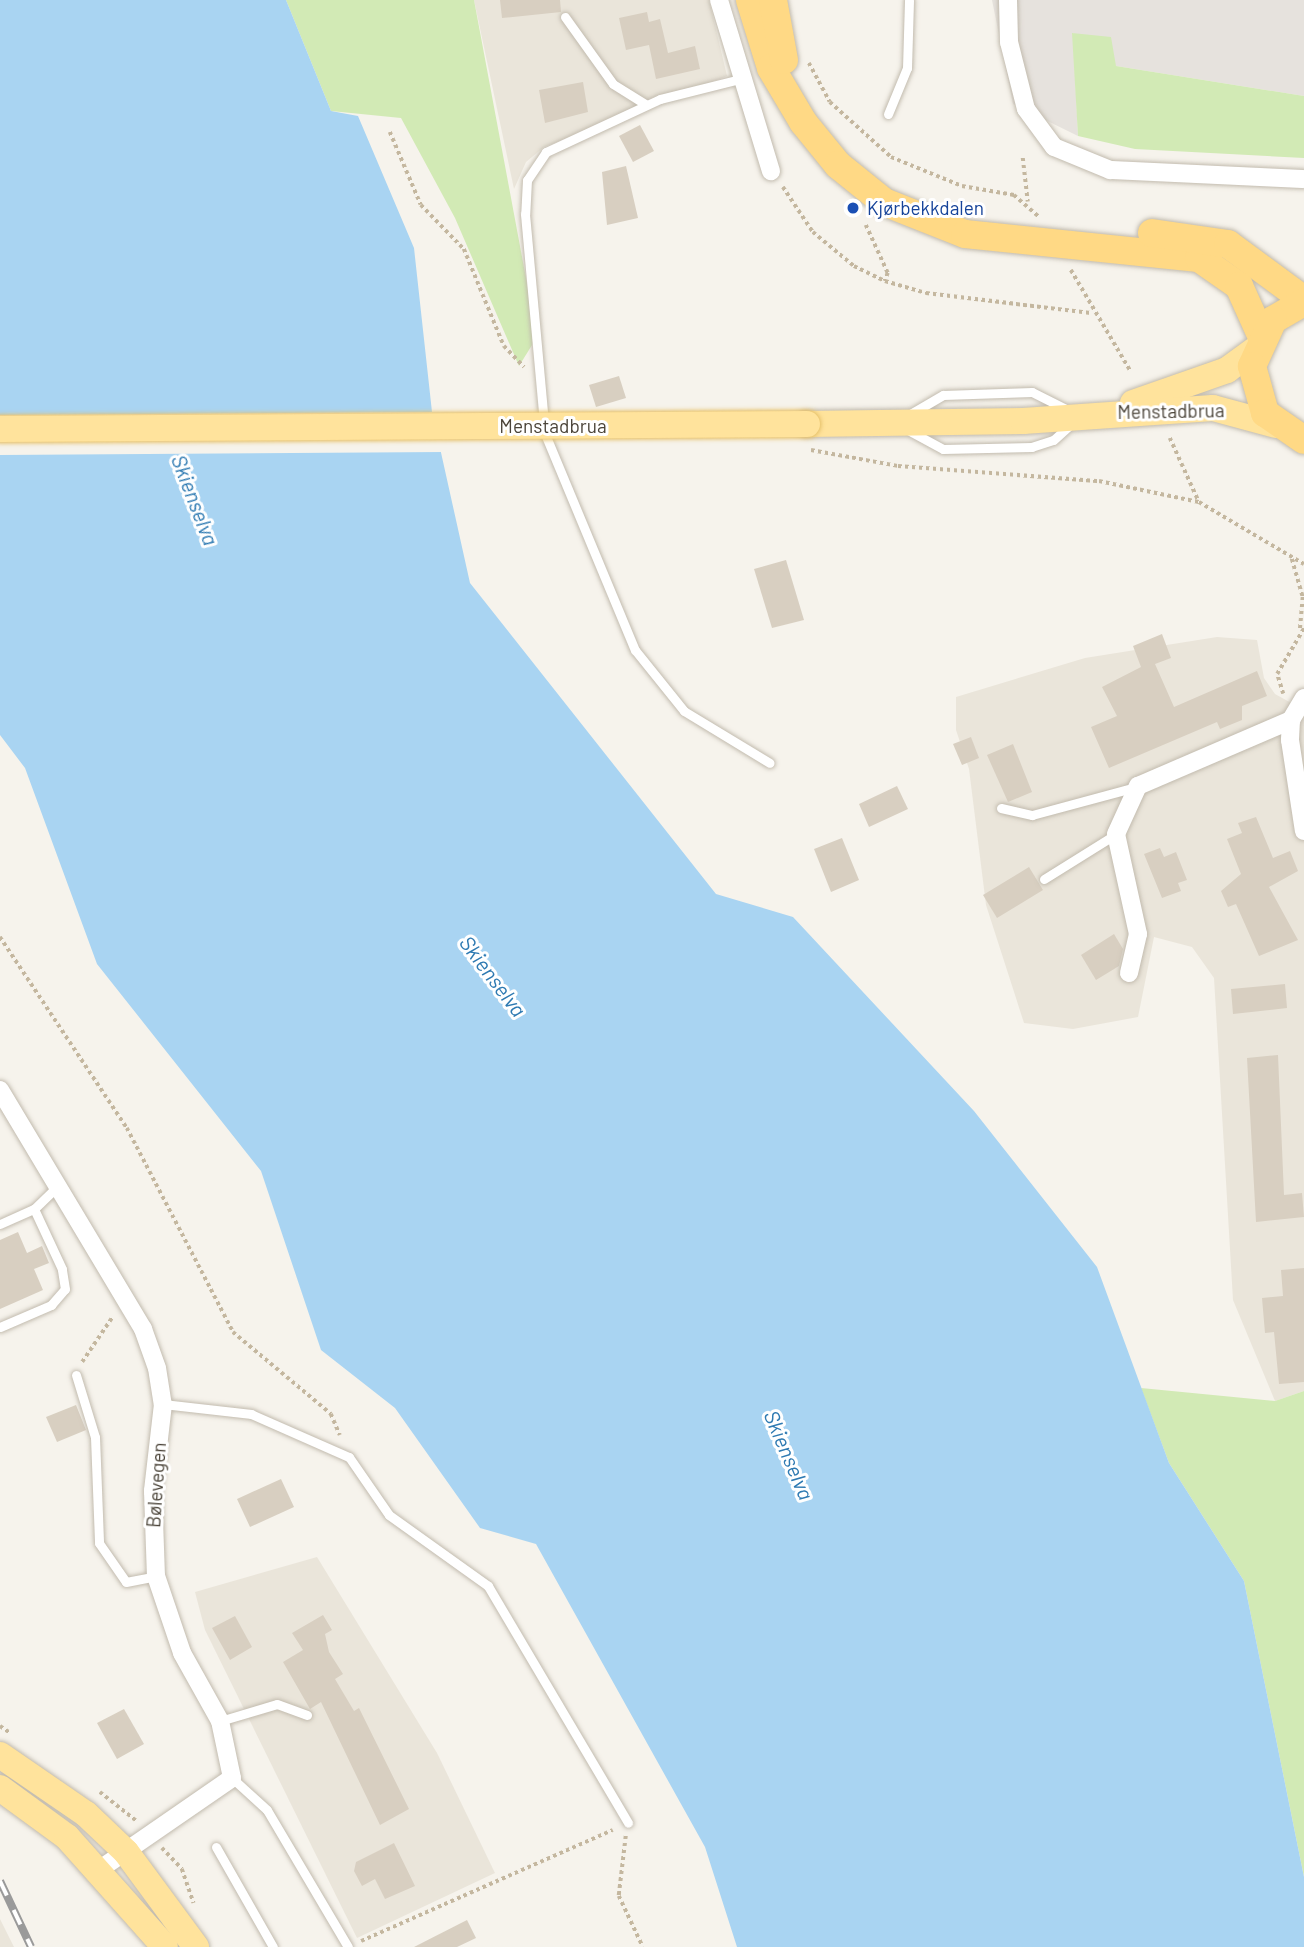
<!DOCTYPE html>
<meta charset="utf-8">
<style>
body{margin:0}
#map{position:relative;width:1304px;height:1947px;overflow:hidden;background:#f6f3ec;font-family:Barlow,sans-serif}
div>[style]{position:absolute}
[style*='--x']{left:calc(var(--x)*1px);top:calc(var(--y)*1px);width:calc(var(--w)*1px);rotate:calc(var(--a)*1deg)}
.residential>*{inset:0;background:#eae5da}
.industrial>*{inset:0;background:#e6e2dd}
.green>*{inset:0;background:#d2eab5}
.water>*{inset:0;background:#a9d4f2}
.pier>*{inset:0;background:#f6f3ec}
.building>*{inset:0;background:#d8cfc1}
.path>*{height:3.5px;margin-top:-1.75px;transform-origin:0;background:repeating-linear-gradient(90deg,#c4b79f 0 3.5px,transparent 0 7px)}
.roads{filter:drop-shadow(0 0 2px #c2bbae) drop-shadow(0 0 2px #c2bbae)}
.service>*{height:9px;margin:-4.5px;padding:0 4.5px;transform-origin:4.5px;border-radius:4.5px;background:#fff}
.minor>*{height:18px;margin:-9px;padding:0 9px;transform-origin:9px;border-radius:9px;background:#fff}
.primary>*{height:26px;margin:-13px;padding:0 13px;transform-origin:13px;border-radius:13px;background:#ffe39c}
.trunk>*{height:28px;margin:-14px;padding:0 14px;transform-origin:14px;border-radius:14px;background:#ffd985}
.rail>*{height:8px;margin-top:-4px;transform-origin:0;background:repeating-linear-gradient(90deg,#fff 0 16px,#9a9a9a 0 32px);box-sizing:border-box;border-block:2px solid #9a9a9a}
.bridges{filter:drop-shadow(0 0 2px #e6c16a) drop-shadow(0 0 2px #e6c16a)}
.primary-bridge>*{height:26px;margin:-13px;padding:0 13px;transform-origin:13px;border-radius:13px;background:#ffe39c}
.dots>*{width:19px;height:19px;translate:-50% -50%;box-sizing:border-box;border:4px solid #fff;border-radius:50%}
span{translate:-50% -50%;white-space:nowrap;text-align:center;line-height:1.15;-webkit-text-stroke:6px #fff;paint-order:stroke}
.transit-label{font-size:19px;color:#164399}
.left{translate:0 -50%;text-align:left}
.street-label{font-size:19px;color:#4b4439}
.water-label{font-size:21px;color:#2e7ab2;font-style:italic}
</style>
<div id="map">
<div class="residential">
<i style="clip-path:polygon(474px 0,709px 0,727px 76px,544px 147px,526px 162px,514px 189px)"></i>
<i style="clip-path:polygon(1217px 637px,1257px 640px,1264px 678px,1275px 694px,1304px 710px,1304px 1391px,1275px 1401px,1233px 1300px,1214px 978px,1192px 947px,1154px 937px,1138px 1017px,1073px 1029px,1024px 1023px,986px 905px,969px 769px,956px 730px,956px 697px,1085px 658px)"></i>
<i style="clip-path:polygon(317px 1557px,437px 1753px,495px 1873px,357px 1938px,205px 1630px,195px 1592px)"></i>
<i style="clip-path:polygon(0 1919px,14px 1947px,0 1947px)"></i>
</div>
<div class="industrial">
<i style="clip-path:polygon(992px 0,1304px 0,1304px 96px,1116px 66px,1073px 33px,1078px 136px,1013px 104px)"></i>
</div>
<div class="green">
<i style="clip-path:polygon(286px 0,474px 0,537px 337px,519px 366px,455px 218px,401px 118px,331px 111px)"></i>
<i style="clip-path:polygon(1072px 33px,1111px 37px,1116px 66px,1304px 96px,1304px 158px,1135px 149px,1078px 136px)"></i>
<i style="clip-path:polygon(1141px 1388px,1275px 1401px,1304px 1391px,1304px 1877px,1244px 1581px,1169px 1463px)"></i>
</div>
<div class="water">
<i style="clip-path:polygon(0 0,286px 0,331px 111px,358px 116px,414px 248px,432px 412px,470px 583px,716px 894px,793px 917px,974px 1111px,1097px 1267px,1169px 1463px,1244px 1581px,1304px 1877px,1304px 1947px,737px 1947px,705px 1847px,536px 1544px,480px 1528px,395px 1408px,321px 1350px,261px 1171px,97px 964px,25px 768px,0 735px)"></i>
</div>
<div class="pier">
<i style="clip-path:polygon(436px 412px,444px 452px,0 455px,0 415px)"></i>
</div>
<div class="building">
<i style="clip-path:polygon(500px 0,560px 0,561px 12px,502px 18px)"></i>
<i style="clip-path:polygon(647px 12px,649px 22px,660px 19px,668px 53px,695px 46px,700px 69px,656px 79px,649px 45px,626px 50px,619px 18px)"></i>
<i style="clip-path:polygon(583px 82px,588px 112px,545px 123px,539px 90px)"></i>
<i style="clip-path:polygon(640px 125px,654px 151px,633px 162px,619px 136px)"></i>
<i style="clip-path:polygon(626px 166px,638px 218px,607px 225px,602px 172px)"></i>
<i style="clip-path:polygon(619px 376px,626px 398px,596px 407px,589px 385px)"></i>
<i style="clip-path:polygon(786px 560px,804px 620px,772px 628px,754px 569px)"></i>
<i style="clip-path:polygon(1162px 634px,1171px 658px,1155px 664px,1174px 707px,1257px 671px,1267px 696px,1242px 706px,1242px 720px,1220px 729px,1217px 722px,1109px 768px,1091px 727px,1117px 716px,1102px 687px,1141px 667px,1133px 646px)"></i>
<i style="clip-path:polygon(971px 737px,979px 758px,962px 765px,953px 744px)"></i>
<i style="clip-path:polygon(1013px 744px,1032px 792px,1008px 802px,987px 755px)"></i>
<i style="clip-path:polygon(897px 786px,908px 809px,869px 827px,859px 804px)"></i>
<i style="clip-path:polygon(1256px 817px,1273px 858px,1290px 851px,1298px 871px,1269px 887px,1298px 940px,1259px 956px,1236px 904px,1228px 907px,1221px 891px,1241px 874px,1227px 839px,1242px 833px,1238px 823px)"></i>
<i style="clip-path:polygon(842px 838px,859px 880px,831px 892px,814px 849px)"></i>
<i style="clip-path:polygon(1160px 848px,1164px 857px,1176px 852px,1187px 880px,1178px 883px,1181px 891px,1162px 898px,1144px 854px)"></i>
<i style="clip-path:polygon(1029px 867px,1043px 890px,997px 918px,983px 895px)"></i>
<i style="clip-path:polygon(1114px 934px,1123px 949px,1119px 966px,1096px 980px,1081px 955px)"></i>
<i style="clip-path:polygon(1285px 984px,1287px 1008px,1233px 1014px,1231px 989px)"></i>
<i style="clip-path:polygon(1278px 1055px,1284px 1195px,1302px 1193px,1304px 1217px,1256px 1222px,1247px 1058px)"></i>
<i style="clip-path:polygon(18px 1232px,27px 1253px,42px 1246px,49px 1263px,34px 1269px,43px 1290px,0 1309px,0 1240px)"></i>
<i style="clip-path:polygon(1304px 1268px,1304px 1382px,1279px 1384px,1274px 1332px,1265px 1333px,1262px 1298px,1283px 1296px,1281px 1270px)"></i>
<i style="clip-path:polygon(76px 1405px,86px 1430px,57px 1442px,46px 1417px)"></i>
<i style="clip-path:polygon(281px 1479px,294px 1507px,250px 1527px,237px 1499px)"></i>
<i style="clip-path:polygon(323px 1615px,332px 1630px,325px 1634px,329px 1652px,343px 1674px,335px 1679px,354px 1711px,359px 1708px,409px 1809px,380px 1825px,321px 1702px,310px 1709px,283px 1662px,303px 1650px,292px 1633px)"></i>
<i style="clip-path:polygon(235px 1616px,252px 1647px,230px 1660px,212px 1628px)"></i>
<i style="clip-path:polygon(124px 1709px,144px 1744px,117px 1759px,97px 1723px)"></i>
<i style="clip-path:polygon(394px 1843px,415px 1886px,385px 1899px,375px 1879px,362px 1886px,354px 1871px,356px 1862px)"></i>
<i style="clip-path:polygon(467px 1920px,476px 1938px,457px 1947px,414px 1947px)"></i>
</div>
<div class="path">
<i style="--x:809;--y:63;--w:44;--a:61.7"></i>
<i style="--x:830;--y:102;--w:82;--a:42"></i>
<i style="--x:891;--y:157;--w:77;--a:22.2"></i>
<i style="--x:962;--y:186;--w:53;--a:9.8"></i>
<i style="--x:1014;--y:195;--w:32;--a:41"></i>
<i style="--x:390;--y:132;--w:79;--a:67"></i>
<i style="--x:421;--y:205;--w:62;--a:45.7"></i>
<i style="--x:464;--y:249;--w:105;--a:67.6"></i>
<i style="--x:504;--y:346;--w:29;--a:46"></i>
<i style="--x:1023;--y:158;--w:44;--a:83.5"></i>
<i style="--x:783;--y:187;--w:54;--a:56.3"></i>
<i style="--x:813;--y:232;--w:53;--a:39.7"></i>
<i style="--x:854;--y:266;--w:34;--a:26"></i>
<i style="--x:885;--y:281;--w:43;--a:16.3"></i>
<i style="--x:926;--y:293;--w:166;--a:6.9"></i>
<i style="--x:866;--y:225;--w:53;--a:65.4"></i>
<i style="--x:888;--y:273;--w:9;--a:111"></i>
<i style="--x:1071;--y:270;--w:118;--a:59.5"></i>
<i style="--x:1170;--y:438;--w:70;--a:65.6"></i>
<i style="--x:1199;--y:502;--w:122;--a:30.6"></i>
<i style="--x:811;--y:450;--w:88;--a:10.4"></i>
<i style="--x:898;--y:466;--w:202;--a:4.3"></i>
<i style="--x:1099;--y:481;--w:102;--a:11.9"></i>
<i style="--x:1292;--y:559;--w:40;--a:74"></i>
<i style="--x:1303;--y:597;--w:33;--a:95"></i>
<i style="--x:1283;--y:694;--w:21;--a:-107"></i>
<i style="--x:1277;--y:674;--w:53;--a:-59.6"></i>
<i style="--x:0;--y:937;--w:229;--a:56.4"></i>
<i style="--x:127;--y:1128;--w:230;--a:62.5"></i>
<i style="--x:233;--y:1332;--w:128;--a:39.9"></i>
<i style="--x:331;--y:1414;--w:23;--a:67"></i>
<i style="--x:82;--y:1362;--w:55;--a:-56"></i>
<i style="--x:0;--y:1726;--w:11;--a:34"></i>
<i style="--x:100;--y:1792;--w:48;--a:38.3"></i>
<i style="--x:626;--y:1836;--w:60;--a:96.7"></i>
<i style="--x:619;--y:1896;--w:56;--a:64.8"></i>
<i style="--x:162;--y:1848;--w:29;--a:46"></i>
<i style="--x:182;--y:1869;--w:36;--a:71"></i>
<i style="--x:361;--y:1941;--w:275;--a:-23.8"></i>
</div>
<div class="roads">
<div class="service">
<i style="--x:565;--y:17;--w:82;--a:54.4"></i>
<i style="--x:613;--y:84;--w:39;--a:32"></i>
<i style="--x:740;--y:79;--w:82;--a:166"></i>
<i style="--x:660;--y:99;--w:126;--a:155.1"></i>
<i style="--x:546;--y:152;--w:34;--a:124"></i>
<i style="--x:527;--y:180;--w:34;--a:93"></i>
<i style="--x:525;--y:214;--w:221;--a:84.8"></i>
<i style="--x:545;--y:434;--w:234;--a:67.4"></i>
<i style="--x:635;--y:650;--w:78;--a:51.2"></i>
<i style="--x:684;--y:711;--w:100;--a:31.2"></i>
<i style="--x:888;--y:114;--w:50;--a:-67.6"></i>
<i style="--x:907;--y:68;--w:68;--a:-88.3"></i>
<i style="--x:1032;--y:392;--w:54;--a:26.6"></i>
<i style="--x:1080;--y:416;--w:36;--a:138"></i>
<i style="--x:1053;--y:440;--w:22;--a:162"></i>
<i style="--x:1032;--y:447;--w:89;--a:178.7"></i>
<i style="--x:943;--y:449;--w:55;--a:-151.6"></i>
<i style="--x:895;--y:423;--w:56;--a:-30.3"></i>
<i style="--x:943;--y:395;--w:89;--a:-1.9"></i>
<i style="--x:1001;--y:808;--w:32;--a:13"></i>
<i style="--x:1032;--y:815;--w:108;--a:-15.1"></i>
<i style="--x:1044;--y:879;--w:85;--a:-32"></i>
<i style="--x:0;--y:1224;--w:37;--a:-24"></i>
<i style="--x:34;--y:1209;--w:33;--a:-44"></i>
<i style="--x:0;--y:1327;--w:56;--a:-23.3"></i>
<i style="--x:51;--y:1305;--w:21;--a:-49"></i>
<i style="--x:65;--y:1289;--w:20;--a:-99"></i>
<i style="--x:62;--y:1269;--w:66;--a:-115"></i>
<i style="--x:76;--y:1375;--w:65;--a:73"></i>
<i style="--x:95;--y:1437;--w:106;--a:87.8"></i>
<i style="--x:99;--y:1543;--w:47;--a:55.3"></i>
<i style="--x:126;--y:1582;--w:31;--a:-11"></i>
<i style="--x:163;--y:1404;--w:89;--a:6.5"></i>
<i style="--x:251;--y:1414;--w:107;--a:23.7"></i>
<i style="--x:349;--y:1457;--w:70;--a:55.4"></i>
<i style="--x:389;--y:1515;--w:122;--a:35.6"></i>
<i style="--x:488;--y:1586;--w:275;--a:59.4"></i>
<i style="--x:220;--y:1721;--w:59;--a:-16.6"></i>
<i style="--x:277;--y:1704;--w:32;--a:20"></i>
<i style="--x:232;--y:1778;--w:47;--a:42.4"></i>
<i style="--x:267;--y:1810;--w:159;--a:59.4"></i>
<i style="--x:216;--y:1847;--w:115;--a:60.3"></i>
</div>
<div class="minor">
<i style="--x:719;--y:0;--w:179;--a:73.1"></i>
<i style="--x:1008;--y:0;--w:42;--a:88.6"></i>
<i style="--x:1009;--y:42;--w:69;--a:75.8"></i>
<i style="--x:1026;--y:109;--w:47;--a:53.6"></i>
<i style="--x:1054;--y:147;--w:61;--a:22.3"></i>
<i style="--x:1110;--y:170;--w:194;--a:2.7"></i>
<i style="--x:1304;--y:698;--w:26;--a:121"></i>
<i style="--x:1291;--y:720;--w:20;--a:93"></i>
<i style="--x:1290;--y:740;--w:92;--a:81.3"></i>
<i style="--x:1129;--y:973;--w:40;--a:-77"></i>
<i style="--x:1138;--y:934;--w:102;--a:-102.4"></i>
<i style="--x:1116;--y:834;--w:53;--a:-65.4"></i>
<i style="--x:1138;--y:786;--w:167;--a:-23.3"></i>
<i style="--x:0;--y:1090;--w:279;--a:59.1"></i>
<i style="--x:143;--y:1329;--w:41;--a:70.3"></i>
<i style="--x:157;--y:1368;--w:36;--a:81"></i>
<i style="--x:163;--y:1404;--w:88;--a:96.6"></i>
<i style="--x:153;--y:1491;--w:85;--a:88"></i>
<i style="--x:156;--y:1576;--w:81;--a:71.3"></i>
<i style="--x:182;--y:1653;--w:78;--a:60.8"></i>
<i style="--x:220;--y:1721;--w:58;--a:78.1"></i>
<i style="--x:232;--y:1778;--w:160;--a:145.4"></i>
</div>
<div class="primary">
<i style="--x:1133;--y:403;--w:100;--a:-19.3"></i>
<i style="--x:1227;--y:370;--w:34;--a:-36"></i>
<i style="--x:807;--y:424;--w:216;--a:-0.8"></i>
<i style="--x:1023;--y:421;--w:190;--a:-3.9"></i>
<i style="--x:1213;--y:408;--w:65;--a:15.1"></i>
<i style="--x:0;--y:1755;--w:104;--a:34.5"></i>
<i style="--x:86;--y:1814;--w:55;--a:43.5"></i>
<i style="--x:126;--y:1852;--w:118;--a:53.6"></i>
<i style="--x:0;--y:1788;--w:83;--a:36.2"></i>
<i style="--x:67;--y:1837;--w:147;--a:48.3"></i>
</div>
<div class="trunk">
<i style="--x:750;--y:0;--w:71;--a:72.8"></i>
<i style="--x:771;--y:68;--w:63;--a:59.3"></i>
<i style="--x:803;--y:122;--w:55;--a:50.9"></i>
<i style="--x:838;--y:165;--w:59;--a:38.8"></i>
<i style="--x:884;--y:202;--w:87;--a:21.6"></i>
<i style="--x:965;--y:234;--w:235;--a:5.9"></i>
<i style="--x:1199;--y:258;--w:49;--a:35"></i>
<i style="--x:1239;--y:286;--w:54;--a:65.8"></i>
<i style="--x:773;--y:0;--w:61;--a:79.6"></i>
<i style="--x:1152;--y:233;--w:77;--a:8.2"></i>
<i style="--x:1228;--y:244;--w:94;--a:36.4"></i>
<i style="--x:1304;--y:302;--w:36;--a:150"></i>
<i style="--x:1273;--y:320;--w:51;--a:114.5"></i>
<i style="--x:1252;--y:366;--w:49;--a:74.5"></i>
<i style="--x:1265;--y:413;--w:47;--a:34.7"></i>
</div>
</div>
<div class="rail">
<i style="--x:0;--y:1881;--w:73;--a:64.8"></i>
</div>
<div class="bridges">
<div class="primary-bridge">
<i style="--x:0;--y:429;--w:807;--a:-0.35"></i>
</div>
</div>
<div class="dots">
<i style="left:853px;top:208px;background:#1a4fb4"></i>
</div>
<div class="transit-label">
<span class="left" style="left:867px;top:208px">Kjørbekkdalen</span>
</div>
<div class="street-label">
<span style="left:1171px;top:411px;rotate:-1deg">Menstadbrua</span>
<span style="left:553px;top:426px">Menstadbrua</span>
<span style="left:156px;top:1485px;rotate:-86deg">Bølevegen</span>
</div>
<div class="water-label">
<span style="left:195px;top:500px;rotate:69deg">Skienselva</span>
<span style="left:493px;top:976px;rotate:53deg">Skienselva</span>
<span style="left:789px;top:1455px;rotate:67deg">Skienselva</span>
</div>
</div>
